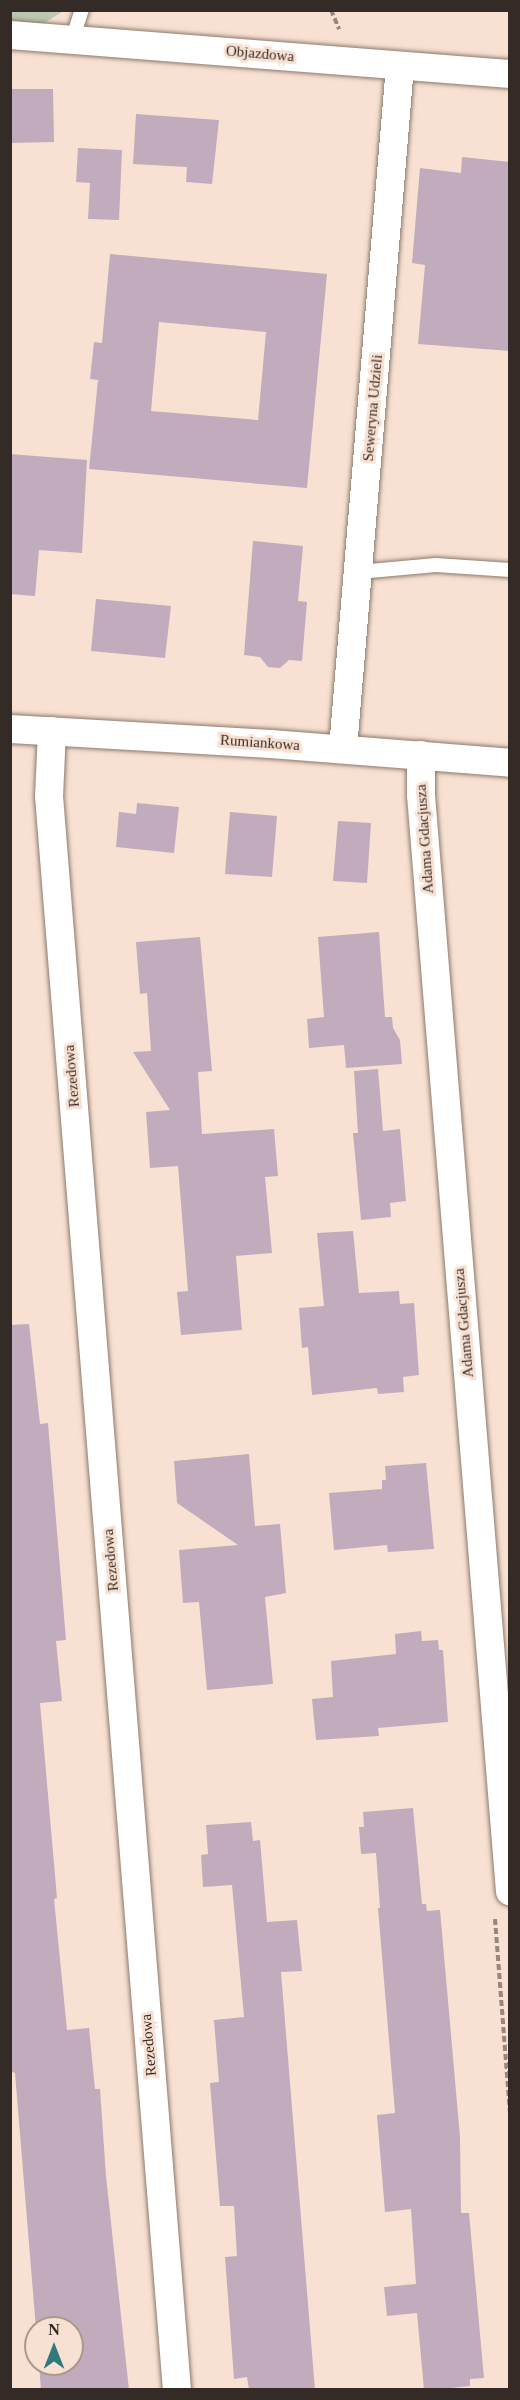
<!DOCTYPE html>
<style>
body{margin:0}
#map{position:relative;width:520px;height:2400px;overflow:hidden;background:#f8e1d2;font-family:"Times New Roman",serif}
div>[style]{position:absolute}
[style*='--x']{left:calc(var(--x)*1px);top:calc(var(--y)*1px);width:calc(var(--w)*1px);rotate:calc(var(--a)*1deg)}
.green>*{inset:0;background:#bcc8b1}
.building>*{inset:0;background:#c1acbd}
.path>*{height:4px;margin-top:-2px;transform-origin:0;background:repeating-linear-gradient(90deg,#97877d 0 6px,transparent 0 9px)}
.roads{filter:drop-shadow(0 0 2px #8d796b) drop-shadow(0 0 2px #8d796b)}
.lane>*{height:14px;margin:-7px;padding:0 7px;transform-origin:7px;border-radius:7px;background:#fff}
.street>*{height:28px;margin:-14px;padding:0 14px;transform-origin:14px;border-radius:14px;background:#fff}
span{translate:-50% -50%;white-space:nowrap;text-align:center;line-height:1.15;-webkit-text-stroke:6px #f8e1d2;paint-order:stroke}
.street-label{font-size:15px;color:#342b26}
.frame{position:absolute;inset:0;border:12px solid #342b26;pointer-events:none}
.north{position:absolute;left:24px;top:2316px;width:60px;height:60px;box-sizing:border-box;background:#f8e1d2;border:2px solid #aa988d;border-radius:50%;rotate:0deg;font-size:16px;font-weight:700;line-height:24px;text-align:center;color:#342b26}
.north::after{content:'';display:block;margin:auto;width:21px;height:27px;background:#30797f;clip-path:polygon(50% 0,100% 100%,50% 72%,0 100%)}
</style>
<div id="map">
<div class="green">
<i style="clip-path:polygon(10px 11px,63px 11px,43px 24px,11px 21px)"></i>
</div>
<div class="building">
<i style="clip-path:polygon(10px 89px,53px 89px,54px 142px,10px 143px)"></i>
<i style="clip-path:polygon(136px 114px,219px 120px,212px 184px,186px 182px,187px 167px,133px 164px)"></i>
<i style="clip-path:polygon(78px 148px,122px 150px,119px 220px,88px 219px,90px 183px,76px 182px)"></i>
<i style="clip-path:polygon(462px 157px,510px 162px,510px 351px,418px 344px,425px 265px,412px 263px,420px 168px,461px 173px)"></i>
<i style="clip-path:polygon(evenodd,110px 254px,327px 274px,307px 488px,89px 469px,98px 380px,90px 379px,94px 342px,102px 343px,110px 254px,159px 322px,266px 332px,258px 420px,151px 411px,159px 322px)"></i>
<i style="clip-path:polygon(10px 454px,87px 460px,82px 553px,39px 550px,35px 596px,10px 594px)"></i>
<i style="clip-path:polygon(253px 541px,303px 546px,298px 601px,307px 602px,302px 661px,289px 660px,280px 668px,268px 667px,260px 657px,244px 655px)"></i>
<i style="clip-path:polygon(96px 599px,171px 606px,165px 658px,91px 651px)"></i>
<i style="clip-path:polygon(137px 803px,179px 807px,174px 853px,116px 847px,119px 812px,136px 814px)"></i>
<i style="clip-path:polygon(230px 812px,277px 816px,272px 877px,225px 874px)"></i>
<i style="clip-path:polygon(338px 821px,371px 823px,367px 883px,333px 881px)"></i>
<i style="clip-path:polygon(379px 932px,385px 1017px,392px 1017px,393px 1028px,400px 1040px,402px 1064px,346px 1068px,344px 1045px,309px 1048px,307px 1019px,324px 1017px,318px 937px)"></i>
<i style="clip-path:polygon(200px 937px,212px 1071px,198px 1072px,202px 1134px,274px 1129px,278px 1176px,265px 1177px,272px 1253px,236px 1256px,242px 1330px,181px 1335px,177px 1292px,188px 1291px,178px 1166px,150px 1168px,146px 1112px,170px 1110px,133px 1052px,151px 1051px,147px 993px,140px 994px,136px 942px)"></i>
<i style="clip-path:polygon(378px 1069px,383px 1131px,400px 1129px,406px 1201px,390px 1203px,391px 1217px,361px 1220px,353px 1133px,358px 1133px,354px 1071px)"></i>
<i style="clip-path:polygon(353px 1231px,359px 1293px,399px 1291px,400px 1304px,414px 1303px,419px 1375px,403px 1377px,404px 1392px,378px 1394px,377px 1388px,312px 1395px,308px 1347px,302px 1348px,299px 1308px,324px 1306px,317px 1233px)"></i>
<i style="clip-path:polygon(29px 1324px,40px 1424px,48px 1423px,66px 1640px,56px 1641px,62px 1701px,40px 1703px,57px 1898px,54px 1899px,67px 2030px,89px 2028px,95px 2089px,100px 2089px,106px 2176px,129px 2390px,41px 2390px,39px 2364px,72px 2364px,72px 2328px,36px 2329px,15px 2073px,10px 2071px,10px 1325px)"></i>
<i style="clip-path:polygon(249px 1454px,255px 1526px,280px 1524px,286px 1593px,265px 1597px,273px 1684px,207px 1690px,199px 1602px,183px 1603px,179px 1550px,238px 1545px,177px 1503px,174px 1461px)"></i>
<i style="clip-path:polygon(426px 1463px,434px 1549px,388px 1552px,387px 1545px,334px 1550px,329px 1493px,382px 1489px,382px 1480px,386px 1480px,385px 1466px)"></i>
<i style="clip-path:polygon(421px 1631px,422px 1641px,438px 1640px,439px 1650px,443px 1650px,448px 1722px,378px 1728px,379px 1736px,316px 1740px,312px 1699px,333px 1697px,331px 1661px,396px 1654px,395px 1634px)"></i>
<i style="clip-path:polygon(413px 1808px,422px 1904px,426px 1904px,427px 1911px,440px 1910px,460px 2137px,461px 2213px,469px 2213px,484px 2378px,470px 2379px,470px 2386px,432px 2390px,424px 2390px,417px 2313px,387px 2316px,384px 2287px,416px 2284px,411px 2209px,385px 2212px,377px 2115px,395px 2113px,378px 1908px,380px 1908px,376px 1853px,361px 1854px,359px 1827px,364px 1827px,363px 1812px)"></i>
<i style="clip-path:polygon(251px 1822px,253px 1841px,260px 1840px,267px 1922px,297px 1920px,302px 1971px,281px 1972px,315px 2390px,249px 2390px,247px 2377px,234px 2379px,225px 2257px,237px 2256px,234px 2206px,220px 2206px,210px 2083px,219px 2082px,214px 2020px,244px 2017px,232px 1885px,203px 1887px,201px 1855px,208px 1854px,206px 1825px)"></i>
</div>
<div class="path">
<i style="--x:331;--y:10;--w:21;--a:67"></i>
<i style="--x:495;--y:1919;--w:194;--a:85.6"></i>
</div>
<div class="roads">
<div class="lane">
<i style="--x:72;--y:40;--w:32;--a:-72"></i>
<i style="--x:359;--y:572;--w:77;--a:-5.2"></i>
<i style="--x:436;--y:565;--w:74;--a:3.9"></i>
</div>
<div class="street">
<i style="--x:10;--y:35;--w:502;--a:4.46"></i>
<i style="--x:10;--y:729;--w:261;--a:3.3"></i>
<i style="--x:271;--y:744;--w:240;--a:4.5"></i>
<i style="--x:52;--y:731;--w:65;--a:92.6"></i>
<i style="--x:49;--y:796;--w:1599;--a:85.41"></i>
<i style="--x:343;--y:749;--w:685;--a:-85.23"></i>
<i style="--x:421;--y:755;--w:40;--a:90"></i>
<i style="--x:421;--y:795;--w:1100;--a:85.36"></i>
</div>
</div>
<div class="street-label">
<span style="left:260px;top:54px;rotate:5deg">Objazdowa</span>
<span style="left:373px;top:408px;rotate:-85deg">Seweryna Udzieli</span>
<span style="left:260px;top:743px;rotate:4deg">Rumiankowa</span>
<span style="left:425px;top:839px;rotate:-94deg">Adama Gdacjusza</span>
<span style="left:72px;top:1076px;rotate:-95deg">Rezedowa</span>
<span style="left:464px;top:1323px;rotate:-95deg">Adama Gdacjusza</span>
<span style="left:111px;top:1560px;rotate:-95deg">Rezedowa</span>
<span style="left:149px;top:2045px;rotate:-95deg">Rezedowa</span>
</div>
<div class="frame"></div>
<div class="north">N</div>
</div>
